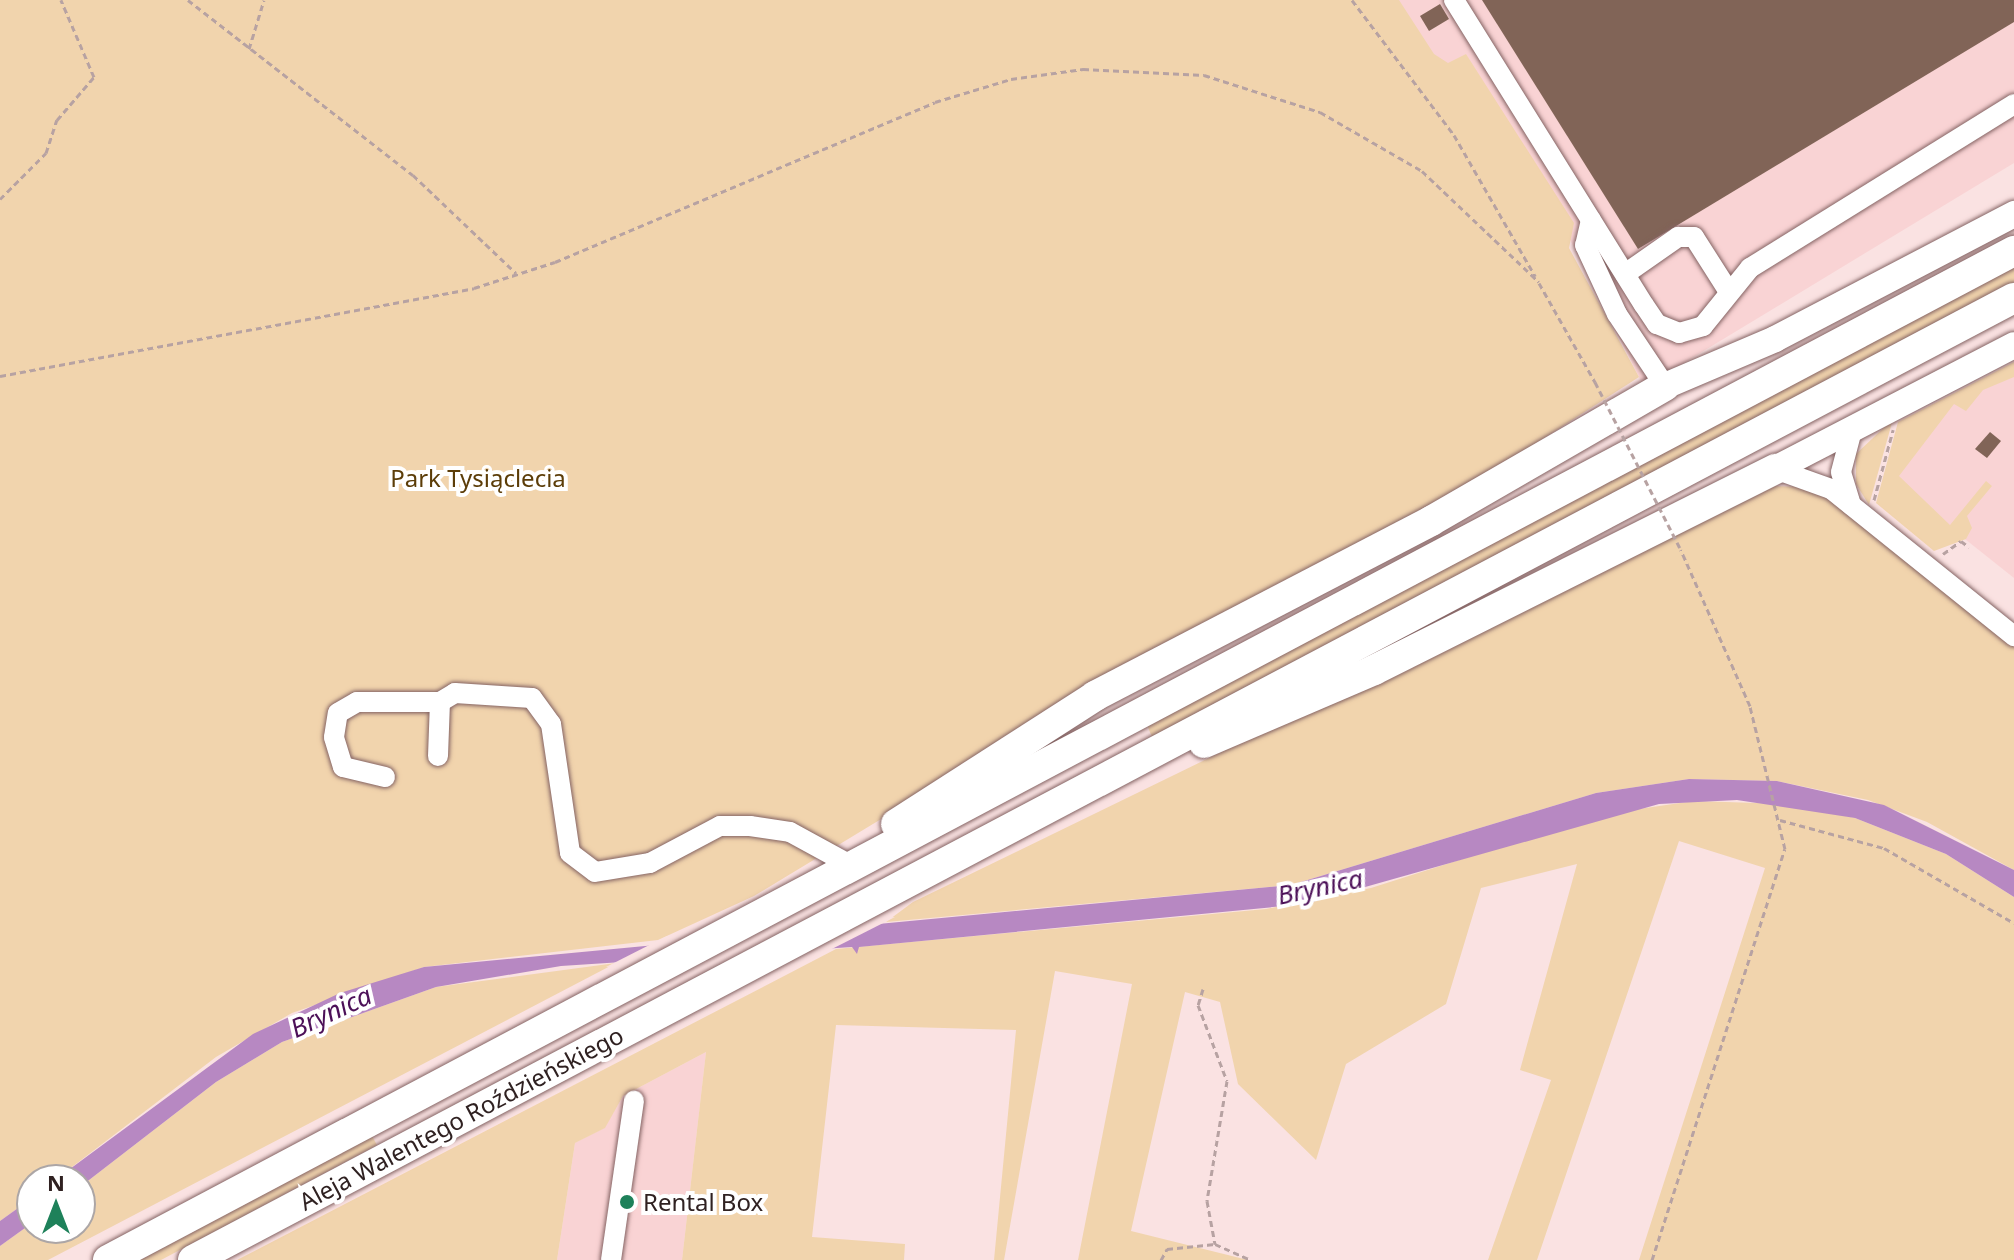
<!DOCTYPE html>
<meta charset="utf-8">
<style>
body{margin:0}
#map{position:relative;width:2014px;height:1260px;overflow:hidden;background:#fae2e2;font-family:"Noto Sans",sans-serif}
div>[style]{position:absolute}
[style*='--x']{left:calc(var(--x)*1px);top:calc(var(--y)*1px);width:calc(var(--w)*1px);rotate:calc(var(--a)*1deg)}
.built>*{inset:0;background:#f9d3d4}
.green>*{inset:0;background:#f1d4ad}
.water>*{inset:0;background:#b788c2}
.pier>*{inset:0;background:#fae2e2}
.building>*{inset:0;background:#816457}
.path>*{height:3px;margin-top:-1.5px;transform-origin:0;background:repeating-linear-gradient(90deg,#b7a2a2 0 6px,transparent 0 10px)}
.roads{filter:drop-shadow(0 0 2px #846363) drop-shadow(0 0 2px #846363)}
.minor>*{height:20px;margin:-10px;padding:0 10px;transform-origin:10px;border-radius:10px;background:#fff}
.major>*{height:26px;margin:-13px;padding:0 13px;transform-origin:13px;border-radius:13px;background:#fff}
.highway>*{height:30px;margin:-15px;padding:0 15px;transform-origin:15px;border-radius:15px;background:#fff}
.path-bridge>*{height:3px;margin-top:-1.5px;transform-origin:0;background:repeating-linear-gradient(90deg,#b7a2a2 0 6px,transparent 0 10px)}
.dots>*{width:22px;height:22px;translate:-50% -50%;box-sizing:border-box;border:4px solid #fff;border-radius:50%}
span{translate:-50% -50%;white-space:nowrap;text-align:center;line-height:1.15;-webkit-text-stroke:8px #fff;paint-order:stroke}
.park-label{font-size:24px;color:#5c3d08}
.street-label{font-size:24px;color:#2f2121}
.poi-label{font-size:24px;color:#2f2121}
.left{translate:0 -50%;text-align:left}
.water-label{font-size:26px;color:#4c1058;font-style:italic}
.north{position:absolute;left:16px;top:1164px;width:80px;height:80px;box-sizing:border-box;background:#fff;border:2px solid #aca6a6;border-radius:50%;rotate:0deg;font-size:22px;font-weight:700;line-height:32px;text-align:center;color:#2f2121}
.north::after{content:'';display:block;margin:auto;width:28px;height:36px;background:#1e815a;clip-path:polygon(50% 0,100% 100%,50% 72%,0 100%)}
</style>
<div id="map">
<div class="built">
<i style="clip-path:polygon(1382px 0,2014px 0,2014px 163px,1644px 387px,1525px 150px)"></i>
<i style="clip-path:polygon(2014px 372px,2014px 578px,1887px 477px,1947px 400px)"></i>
<i style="clip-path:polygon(706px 1052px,682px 1260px,557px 1260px,575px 1143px,604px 1128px,623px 1096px)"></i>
</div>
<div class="green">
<i style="clip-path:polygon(0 0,1399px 0,1434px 54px,1448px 63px,1466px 54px,1574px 223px,1569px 248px,1639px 377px,1457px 494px,1104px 684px,754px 896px,658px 940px,424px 967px,292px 1013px,216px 1057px,55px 1180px,32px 1180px,32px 1198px,0 1221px)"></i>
<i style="clip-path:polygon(2014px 267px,2014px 282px,1152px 737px,1147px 725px)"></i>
<i style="clip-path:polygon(2014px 362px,2014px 377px,1983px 390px,1966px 411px,1954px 404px,1899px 476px,1950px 525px,1986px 481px,1992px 486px,1967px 516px,1972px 528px,1966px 539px,1934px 551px,1876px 503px,1898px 422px)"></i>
<i style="clip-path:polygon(1893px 419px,1869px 505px,1856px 484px,1856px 454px)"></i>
<i style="clip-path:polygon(1768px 486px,1809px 487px,1846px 510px,2014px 647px,2014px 870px,1927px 822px,1868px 800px,1777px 781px,1689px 779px,1596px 793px,1291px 885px,886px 922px,913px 902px)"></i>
<i style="clip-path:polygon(1694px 801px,1791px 804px,1855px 818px,1946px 854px,2014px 897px,2014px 1260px,1639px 1260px,1765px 868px,1679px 841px,1537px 1260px,1488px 1260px,1551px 1080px,1520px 1070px,1577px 864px,1481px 888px,1446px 1004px,1346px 1064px,1316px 1160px,1238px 1084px,1220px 1002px,1185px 992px,1131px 1231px,1248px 1260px,1078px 1260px,1132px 984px,1055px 971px,1004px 1260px,994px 1260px,1016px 1030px,836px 1025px,812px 1237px,905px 1244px,904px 1260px,682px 1260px,706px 1052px,623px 1096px,605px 1128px,575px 1143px,557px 1260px,237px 1260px,836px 949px,1266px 909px,1371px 888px,1604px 814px)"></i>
<i style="clip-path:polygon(616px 963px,48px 1260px,0 1260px,0 1246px,32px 1223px,80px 1228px,80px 1187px,216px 1082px,282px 1042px,436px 987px)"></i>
<i style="clip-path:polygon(372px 1136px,377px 1145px,161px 1260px,140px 1260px)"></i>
</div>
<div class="water">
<i style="clip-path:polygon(1689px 779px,1777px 781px,1884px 805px,2014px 870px,2014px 897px,1946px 854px,1855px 818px,1737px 800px,1659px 804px,1305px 904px,859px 947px,857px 954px,852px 947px,561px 966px,436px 987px,282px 1042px,216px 1082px,80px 1187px,80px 1180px,55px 1180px,253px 1034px,340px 993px,424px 967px,1291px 885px,1596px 793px)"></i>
<i style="clip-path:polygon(32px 1198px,32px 1223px,0 1246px,0 1221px)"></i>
</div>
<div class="pier">
<i style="clip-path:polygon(895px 917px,824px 953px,606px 967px,667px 936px)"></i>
</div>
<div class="building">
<i style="clip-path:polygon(1482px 0,2014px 0,2014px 22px,1638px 249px)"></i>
<i style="clip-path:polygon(1440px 4px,1449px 19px,1429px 31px,1420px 16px)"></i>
<i style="clip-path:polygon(1990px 432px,2001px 441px,1987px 458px,1975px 449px)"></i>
</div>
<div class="path">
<i style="--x:188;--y:0;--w:285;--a:37.9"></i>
<i style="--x:413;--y:175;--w:142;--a:43.6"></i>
<i style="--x:1352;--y:0;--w:169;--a:52.9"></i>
<i style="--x:1454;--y:135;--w:163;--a:60.1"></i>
<i style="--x:249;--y:49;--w:51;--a:-73"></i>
<i style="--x:0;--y:199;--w:65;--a:-45"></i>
<i style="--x:46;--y:153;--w:35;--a:-72"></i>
<i style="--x:57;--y:120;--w:57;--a:-49.3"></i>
<i style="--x:94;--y:77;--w:84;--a:-113.2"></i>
<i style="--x:1539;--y:283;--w:114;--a:60.5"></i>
<i style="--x:0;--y:376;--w:482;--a:-10.5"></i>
<i style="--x:474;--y:288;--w:85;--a:-17.8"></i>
<i style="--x:555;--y:262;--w:412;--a:-22.8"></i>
<i style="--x:935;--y:102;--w:79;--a:-16.8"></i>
<i style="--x:1011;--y:79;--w:73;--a:-7.9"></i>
<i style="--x:1083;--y:69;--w:121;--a:2.8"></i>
<i style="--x:1204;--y:75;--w:122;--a:17.7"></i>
<i style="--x:1320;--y:112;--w:118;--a:30"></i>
<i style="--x:1422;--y:171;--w:161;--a:43.5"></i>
<i style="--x:1874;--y:500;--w:73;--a:-74.8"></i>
<i style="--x:1943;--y:554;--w:22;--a:-36"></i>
<i style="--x:1961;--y:541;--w:10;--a:37"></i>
<i style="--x:1780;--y:820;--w:108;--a:15.1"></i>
<i style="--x:1884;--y:848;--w:150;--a:30"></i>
<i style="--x:1203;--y:989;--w:17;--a:107"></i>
<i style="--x:1198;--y:1005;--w:81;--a:69.1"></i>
<i style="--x:1227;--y:1081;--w:122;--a:99.5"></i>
<i style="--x:1207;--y:1201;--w:44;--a:79.5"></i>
<i style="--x:1161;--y:1260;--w:13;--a:-61"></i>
<i style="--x:1167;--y:1249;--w:48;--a:-5.9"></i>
<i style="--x:1215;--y:1244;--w:39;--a:24"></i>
<i style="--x:1652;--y:1260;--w:432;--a:-72.1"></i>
<i style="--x:1785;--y:849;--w:147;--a:-103.8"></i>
<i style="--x:1750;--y:706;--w:171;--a:-113.9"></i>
</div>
<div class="roads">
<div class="minor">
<i style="--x:1454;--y:0;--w:359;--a:58.1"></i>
<i style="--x:1644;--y:305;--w:23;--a:56"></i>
<i style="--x:1657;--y:324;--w:24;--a:22"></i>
<i style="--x:1679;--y:333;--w:25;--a:-16"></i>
<i style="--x:1703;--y:326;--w:75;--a:-51"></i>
<i style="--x:1750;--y:268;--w:311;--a:-31.8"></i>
<i style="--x:1591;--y:220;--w:26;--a:103"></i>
<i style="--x:1585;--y:245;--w:76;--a:65.1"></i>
<i style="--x:1617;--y:314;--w:87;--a:56.3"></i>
<i style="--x:1625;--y:274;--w:65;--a:-34.9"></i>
<i style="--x:1678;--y:237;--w:16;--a:0"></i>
<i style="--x:1694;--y:237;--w:65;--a:57.5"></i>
<i style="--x:1775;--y:469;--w:59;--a:19.7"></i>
<i style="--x:1831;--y:489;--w:235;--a:38.8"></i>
<i style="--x:1851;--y:505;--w:34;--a:-107"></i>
<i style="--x:1841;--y:472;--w:43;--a:-75.3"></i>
<i style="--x:438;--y:756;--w:54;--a:-87.9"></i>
<i style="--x:385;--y:777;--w:43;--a:-166.6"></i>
<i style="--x:343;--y:767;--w:31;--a:-107"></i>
<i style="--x:334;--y:737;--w:24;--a:-81"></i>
<i style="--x:338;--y:713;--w:22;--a:-30"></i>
<i style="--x:357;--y:702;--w:83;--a:0"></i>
<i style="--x:440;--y:702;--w:17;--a:-31"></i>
<i style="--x:455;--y:693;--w:77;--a:3.7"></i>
<i style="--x:532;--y:698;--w:32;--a:54"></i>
<i style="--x:551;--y:724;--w:130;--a:81.6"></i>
<i style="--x:570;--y:853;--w:31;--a:37"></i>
<i style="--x:595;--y:872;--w:56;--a:-9.3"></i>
<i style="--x:650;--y:863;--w:79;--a:-27.9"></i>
<i style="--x:720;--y:826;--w:30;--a:0"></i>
<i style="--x:750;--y:826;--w:40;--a:8.5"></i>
<i style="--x:790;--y:832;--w:71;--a:28.7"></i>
<i style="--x:611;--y:1260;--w:161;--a:-81.8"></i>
</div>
<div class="major">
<i style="--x:1665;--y:386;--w:120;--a:-23.1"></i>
<i style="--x:1775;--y:339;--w:270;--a:-27.6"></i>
<i style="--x:1775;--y:469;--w:269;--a:-27.4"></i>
</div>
<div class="highway">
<i style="--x:1204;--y:743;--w:185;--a:-23.2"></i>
<i style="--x:1374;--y:670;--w:449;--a:-26.6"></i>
<i style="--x:896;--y:824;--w:237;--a:-32.7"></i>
<i style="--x:1095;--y:696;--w:379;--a:-27.5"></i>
<i style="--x:1431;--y:521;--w:270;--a:-30"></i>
<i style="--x:108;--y:1260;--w:2157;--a:-27.9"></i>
<i style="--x:193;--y:1260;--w:2059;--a:-27.85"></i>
</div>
</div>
<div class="path-bridge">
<i style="--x:1595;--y:382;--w:189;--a:62.9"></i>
</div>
<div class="dots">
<i style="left:627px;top:1202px;background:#1e815a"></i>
</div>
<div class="park-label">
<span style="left:478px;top:478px">Park Tysiąclecia</span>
</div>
<div class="street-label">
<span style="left:461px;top:1118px;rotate:-28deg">Aleja Walentego Roździeńskiego</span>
</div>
<div class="poi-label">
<span class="left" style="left:643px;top:1202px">Rental Box</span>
</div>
<div class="water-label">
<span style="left:1320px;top:887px;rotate:-12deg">Brynica</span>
<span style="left:331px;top:1012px;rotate:-25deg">Brynica</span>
</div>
<div class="north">N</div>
</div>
